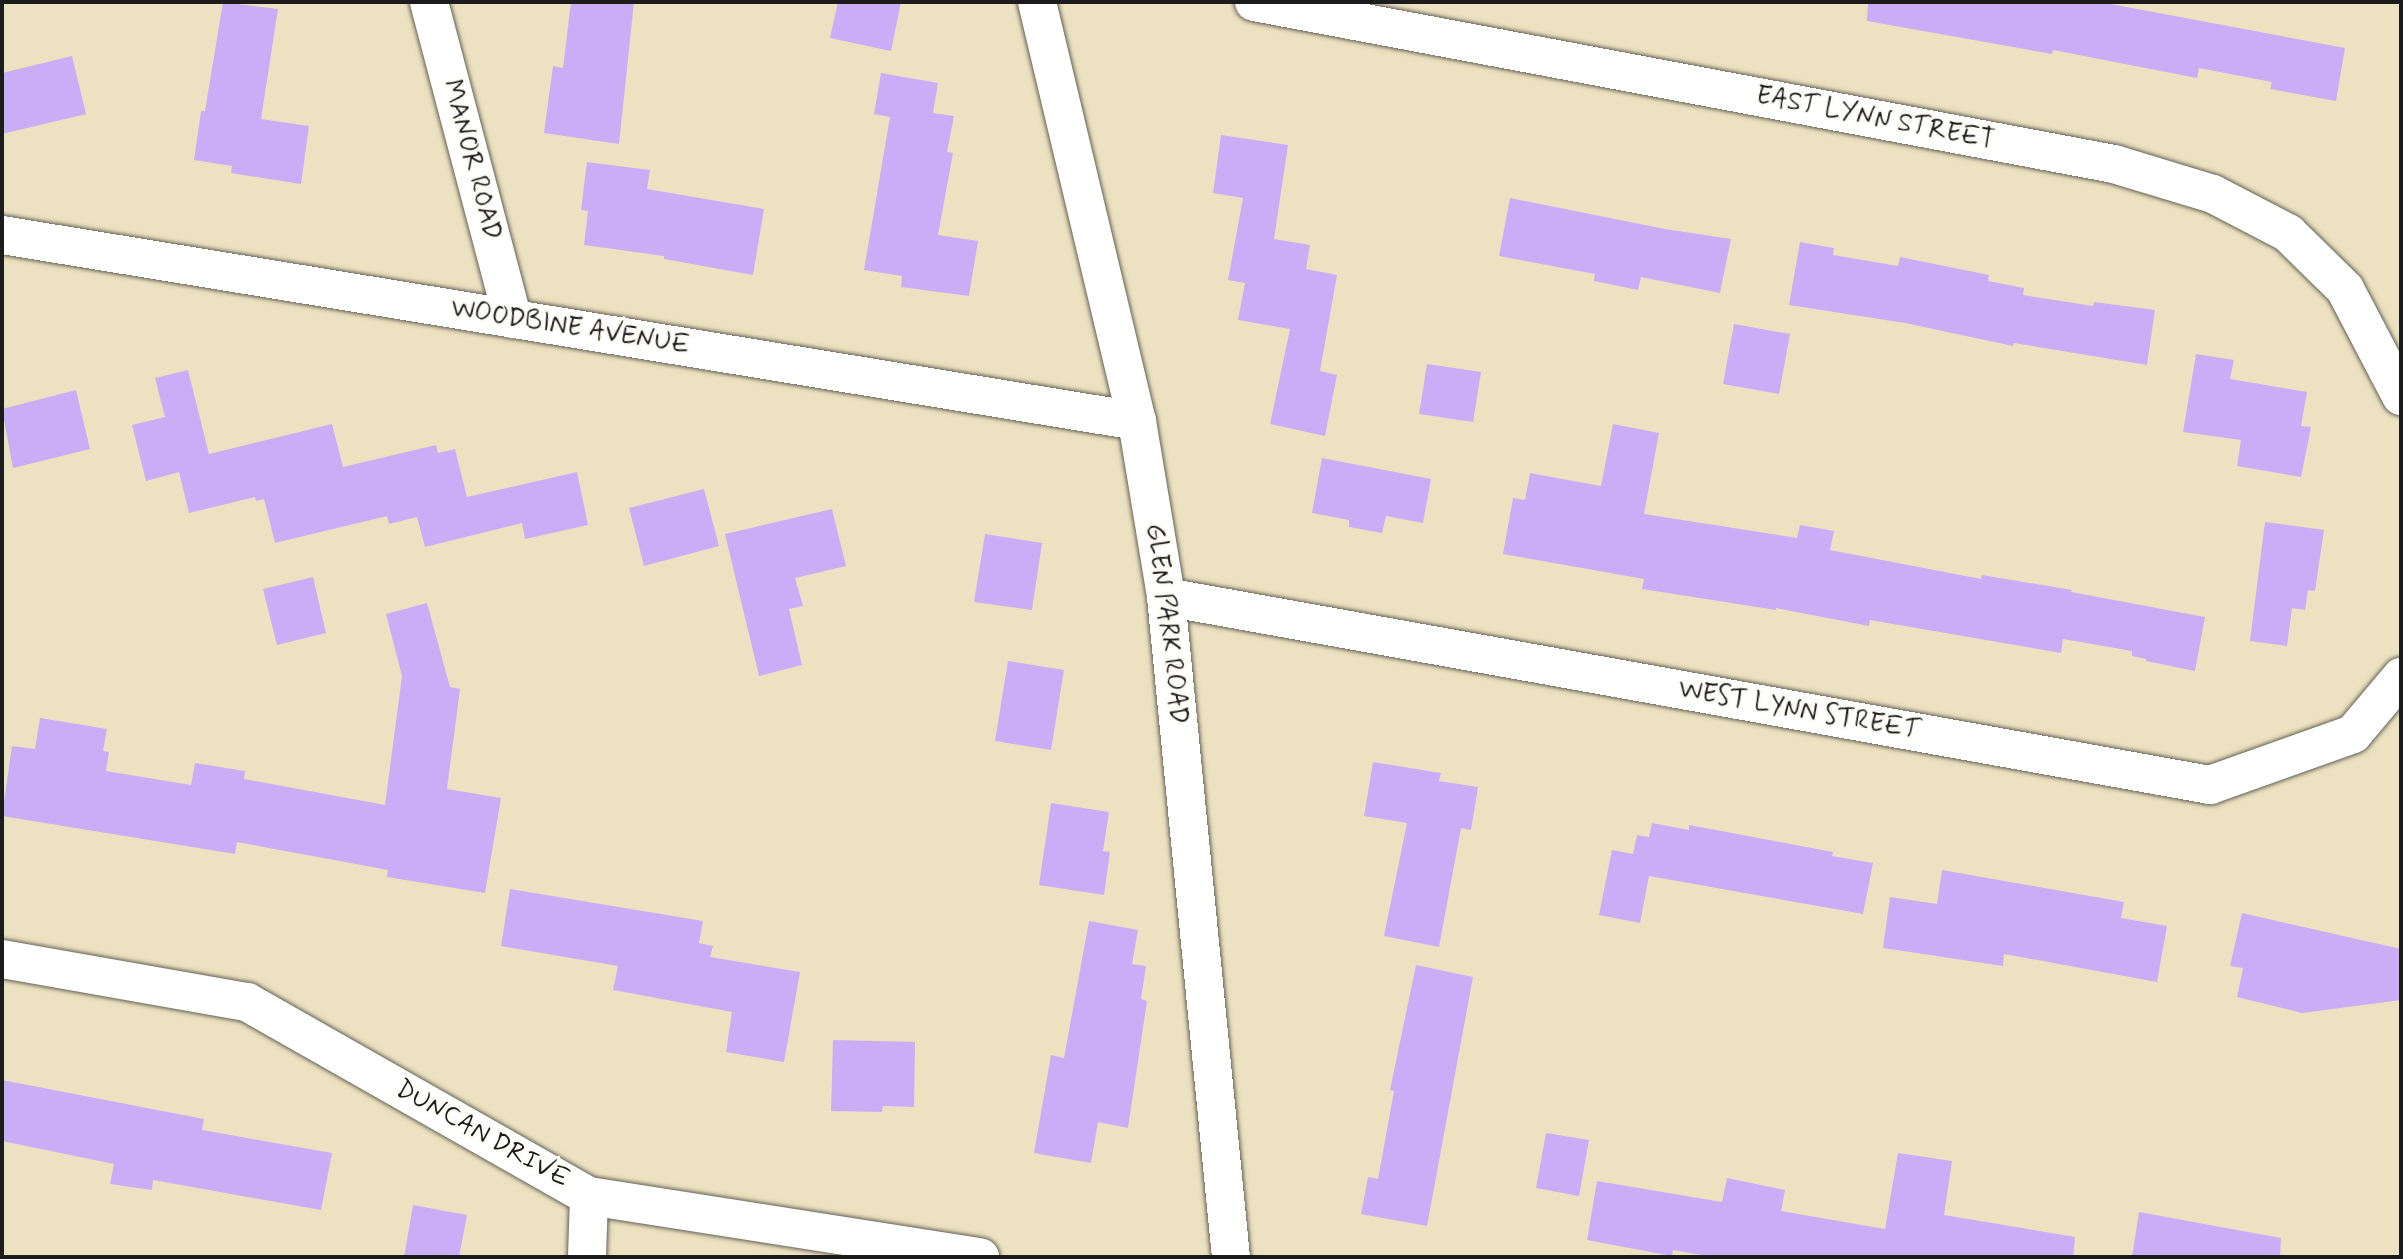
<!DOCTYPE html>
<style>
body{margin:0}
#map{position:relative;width:2403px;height:1259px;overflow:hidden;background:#ece2c1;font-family:Mynerve,sans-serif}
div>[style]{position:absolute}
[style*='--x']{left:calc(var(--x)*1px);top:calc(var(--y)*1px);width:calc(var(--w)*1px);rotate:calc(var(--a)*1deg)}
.building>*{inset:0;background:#c9aef7}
.roads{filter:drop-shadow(0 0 2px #656156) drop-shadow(0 0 2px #656156)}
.street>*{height:38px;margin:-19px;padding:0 19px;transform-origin:19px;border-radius:19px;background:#fff}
span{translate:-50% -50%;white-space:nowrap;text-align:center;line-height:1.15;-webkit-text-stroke:6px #fdfcf7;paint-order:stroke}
.street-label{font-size:26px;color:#1c1c1c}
.frame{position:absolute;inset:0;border:4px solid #1c1c1c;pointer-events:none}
</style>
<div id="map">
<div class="building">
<i style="clip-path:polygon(223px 2px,278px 9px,261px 119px,309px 126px,301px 184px,231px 173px,232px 166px,194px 160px,201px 111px,205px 111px)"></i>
<i style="clip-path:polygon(571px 2px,634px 2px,619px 144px,544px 133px,553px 66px,563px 68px)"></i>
<i style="clip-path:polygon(838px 2px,901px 2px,891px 51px,830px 38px)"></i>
<i style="clip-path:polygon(1868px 2px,2100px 2px,2345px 48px,2336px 101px,2270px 89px,2272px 82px,2199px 68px,2197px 78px,2053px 50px,2052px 54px,1867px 21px)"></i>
<i style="clip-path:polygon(72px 56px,86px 114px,2px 134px,2px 73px)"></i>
<i style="clip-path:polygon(881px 73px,938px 83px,933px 113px,954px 116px,947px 152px,953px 153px,938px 235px,978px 241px,969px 296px,901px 287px,902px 276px,864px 270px,890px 117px,874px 114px)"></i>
<i style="clip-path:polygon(1221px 135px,1288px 145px,1274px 239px,1310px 245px,1306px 269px,1337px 275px,1320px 371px,1337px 375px,1325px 436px,1270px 424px,1290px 329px,1238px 320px,1245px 283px,1228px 280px,1243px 198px,1213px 193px)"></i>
<i style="clip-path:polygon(587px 162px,650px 170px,647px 189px,764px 209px,753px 275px,664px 259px,664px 256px,584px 245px,588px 211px,581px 210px)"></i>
<i style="clip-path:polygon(1510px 198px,1665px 229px,1731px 239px,1720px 293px,1641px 277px,1638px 290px,1594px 281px,1595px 274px,1499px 256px)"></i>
<i style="clip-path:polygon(1800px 242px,1834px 248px,1833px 255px,1898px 266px,1900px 257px,1989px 275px,1988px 281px,2024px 288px,2023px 295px,2093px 306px,2094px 302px,2155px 310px,2147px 365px,2014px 343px,2013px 346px,1905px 323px,1789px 305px)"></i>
<i style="clip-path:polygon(1734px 324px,1790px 334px,1779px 394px,1723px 384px)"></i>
<i style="clip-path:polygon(2196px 354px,2234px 360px,2230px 379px,2307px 392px,2301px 426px,2311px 427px,2301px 477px,2237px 466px,2241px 440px,2183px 432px)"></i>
<i style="clip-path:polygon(1427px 364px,1481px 372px,1473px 422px,1419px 414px)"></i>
<i style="clip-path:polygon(188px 370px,209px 454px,332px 424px,343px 467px,436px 445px,438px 453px,455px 449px,467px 497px,577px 472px,588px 525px,525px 539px,522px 523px,425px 547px,417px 517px,389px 524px,387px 516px,275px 543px,264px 499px,256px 501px,255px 497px,189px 513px,179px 472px,146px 481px,132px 425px,165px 417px,155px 378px)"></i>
<i style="clip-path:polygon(76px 390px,90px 449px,13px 468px,2px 409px)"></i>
<i style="clip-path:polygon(1613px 424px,1659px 433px,1644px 514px,1797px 538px,1800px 525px,1834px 531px,1830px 550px,1981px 579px,1982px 575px,2072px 590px,2071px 592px,2205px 617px,2195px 671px,2146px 661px,2146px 659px,2132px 656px,2132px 651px,2063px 639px,2061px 653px,1870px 620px,1869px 626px,1776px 608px,1776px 610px,1642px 589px,1644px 579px,1503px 554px,1513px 498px,1525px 500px,1530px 473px,1601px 486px)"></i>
<i style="clip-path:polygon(1322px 458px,1431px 479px,1423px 523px,1386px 516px,1382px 533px,1349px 527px,1349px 520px,1312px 513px)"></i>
<i style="clip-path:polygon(704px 489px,719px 546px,644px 566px,629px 508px)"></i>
<i style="clip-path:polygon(832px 509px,846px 566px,795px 578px,803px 606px,789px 609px,802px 665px,759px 676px,725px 534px)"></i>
<i style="clip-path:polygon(2265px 522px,2324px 530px,2315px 591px,2308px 590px,2305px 610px,2292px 608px,2287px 646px,2250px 641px)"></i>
<i style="clip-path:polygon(985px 534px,1042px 543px,1032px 610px,974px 602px)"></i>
<i style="clip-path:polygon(313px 577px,326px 633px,277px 645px,263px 589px)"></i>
<i style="clip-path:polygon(427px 603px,450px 687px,460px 689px,447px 789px,501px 798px,485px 893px,387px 877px,388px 870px,237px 842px,235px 854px,2px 816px,12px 746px,35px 749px,40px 718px,107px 729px,103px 751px,109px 752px,106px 771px,191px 785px,195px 763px,245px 771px,244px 779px,385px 805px,402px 676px,386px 614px)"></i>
<i style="clip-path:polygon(1008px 661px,1064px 670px,1051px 750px,995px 741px)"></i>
<i style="clip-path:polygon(1373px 762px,1441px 773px,1439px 781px,1478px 787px,1471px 830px,1461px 828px,1439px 947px,1384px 936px,1407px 823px,1364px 816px)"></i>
<i style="clip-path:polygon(1051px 803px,1109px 812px,1103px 851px,1110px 852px,1104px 895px,1039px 885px)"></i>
<i style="clip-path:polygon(1652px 823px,1689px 830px,1689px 825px,1833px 852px,1832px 856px,1873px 863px,1863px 914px,1649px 876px,1640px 923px,1599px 915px,1612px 850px,1633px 854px,1637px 835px,1649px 837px)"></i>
<i style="clip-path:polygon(1942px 870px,2124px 902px,2121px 918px,2167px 926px,2157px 982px,2004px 954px,2003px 966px,1883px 948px,1890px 897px,1937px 904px)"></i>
<i style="clip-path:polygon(510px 889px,703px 921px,699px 943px,713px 946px,710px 957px,800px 972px,784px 1062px,726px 1052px,732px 1012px,613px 990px,618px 966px,501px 946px)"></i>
<i style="clip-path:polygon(2242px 913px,2401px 949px,2401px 1000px,2302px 1013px,2237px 997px,2243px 968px,2230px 966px)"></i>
<i style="clip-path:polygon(1089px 921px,1138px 930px,1132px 964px,1146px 966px,1141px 999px,1147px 1001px,1128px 1128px,1098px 1122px,1091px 1163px,1034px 1153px,1051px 1055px,1064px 1058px)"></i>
<i style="clip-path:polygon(1416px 965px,1473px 977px,1427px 1226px,1361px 1214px,1368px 1177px,1378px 1179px,1394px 1091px,1390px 1090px)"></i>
<i style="clip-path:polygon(833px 1040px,915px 1042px,914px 1107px,883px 1106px,882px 1112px,831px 1111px)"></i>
<i style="clip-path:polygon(2px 1080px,204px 1119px,202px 1130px,332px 1153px,321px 1210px,153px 1180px,152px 1190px,110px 1184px,114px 1164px,2px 1141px)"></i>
<i style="clip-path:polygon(1546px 1133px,1589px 1140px,1579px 1196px,1536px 1188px)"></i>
<i style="clip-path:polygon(1898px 1153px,1952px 1161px,1944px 1215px,2075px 1237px,2073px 1257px,1714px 1257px,1673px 1250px,1672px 1256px,1587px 1240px,1597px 1181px,1722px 1202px,1727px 1178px,1785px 1190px,1781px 1211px,1885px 1229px)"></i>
<i style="clip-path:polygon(413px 1205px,467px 1215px,459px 1257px,404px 1257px)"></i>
<i style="clip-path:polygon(2139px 1212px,2281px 1238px,2280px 1257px,2132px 1257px)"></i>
</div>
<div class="roads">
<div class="street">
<i style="--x:429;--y:2;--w:328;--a:75.2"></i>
<i style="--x:1037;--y:2;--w:431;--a:76.6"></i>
<i style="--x:1137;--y:421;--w:178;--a:80.6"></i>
<i style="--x:1166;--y:597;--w:663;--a:84.38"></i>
<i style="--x:1254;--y:2;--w:875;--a:10.67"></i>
<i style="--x:2114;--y:164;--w:103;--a:16.9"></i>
<i style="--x:2213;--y:194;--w:85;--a:27.5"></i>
<i style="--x:2288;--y:233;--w:80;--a:44.5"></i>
<i style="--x:2345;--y:289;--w:121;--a:62.4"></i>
<i style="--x:2;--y:235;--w:1150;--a:9.31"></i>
<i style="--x:1166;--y:597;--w:1061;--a:10.21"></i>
<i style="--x:2210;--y:785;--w:152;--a:-19.6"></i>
<i style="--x:2353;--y:734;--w:75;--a:-49.9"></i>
<i style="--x:2;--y:959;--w:249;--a:10"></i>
<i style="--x:247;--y:1002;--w:393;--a:29.6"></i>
<i style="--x:589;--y:1196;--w:396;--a:8.9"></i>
<i style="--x:587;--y:1257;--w:61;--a:-88.1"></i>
</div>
</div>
<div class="street-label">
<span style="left:1875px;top:119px;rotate:11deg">EAST LYNN STREET</span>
<span style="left:471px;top:160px;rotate:75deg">MANOR ROAD</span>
<span style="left:570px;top:328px;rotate:9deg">WOODBINE AVENUE</span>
<span style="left:1166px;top:624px;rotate:83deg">GLEN PARK ROAD</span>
<span style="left:1799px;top:711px;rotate:10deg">WEST LYNN STREET</span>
<span style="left:482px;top:1135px;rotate:29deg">DUNCAN DRIVE</span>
</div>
<div class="frame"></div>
</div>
